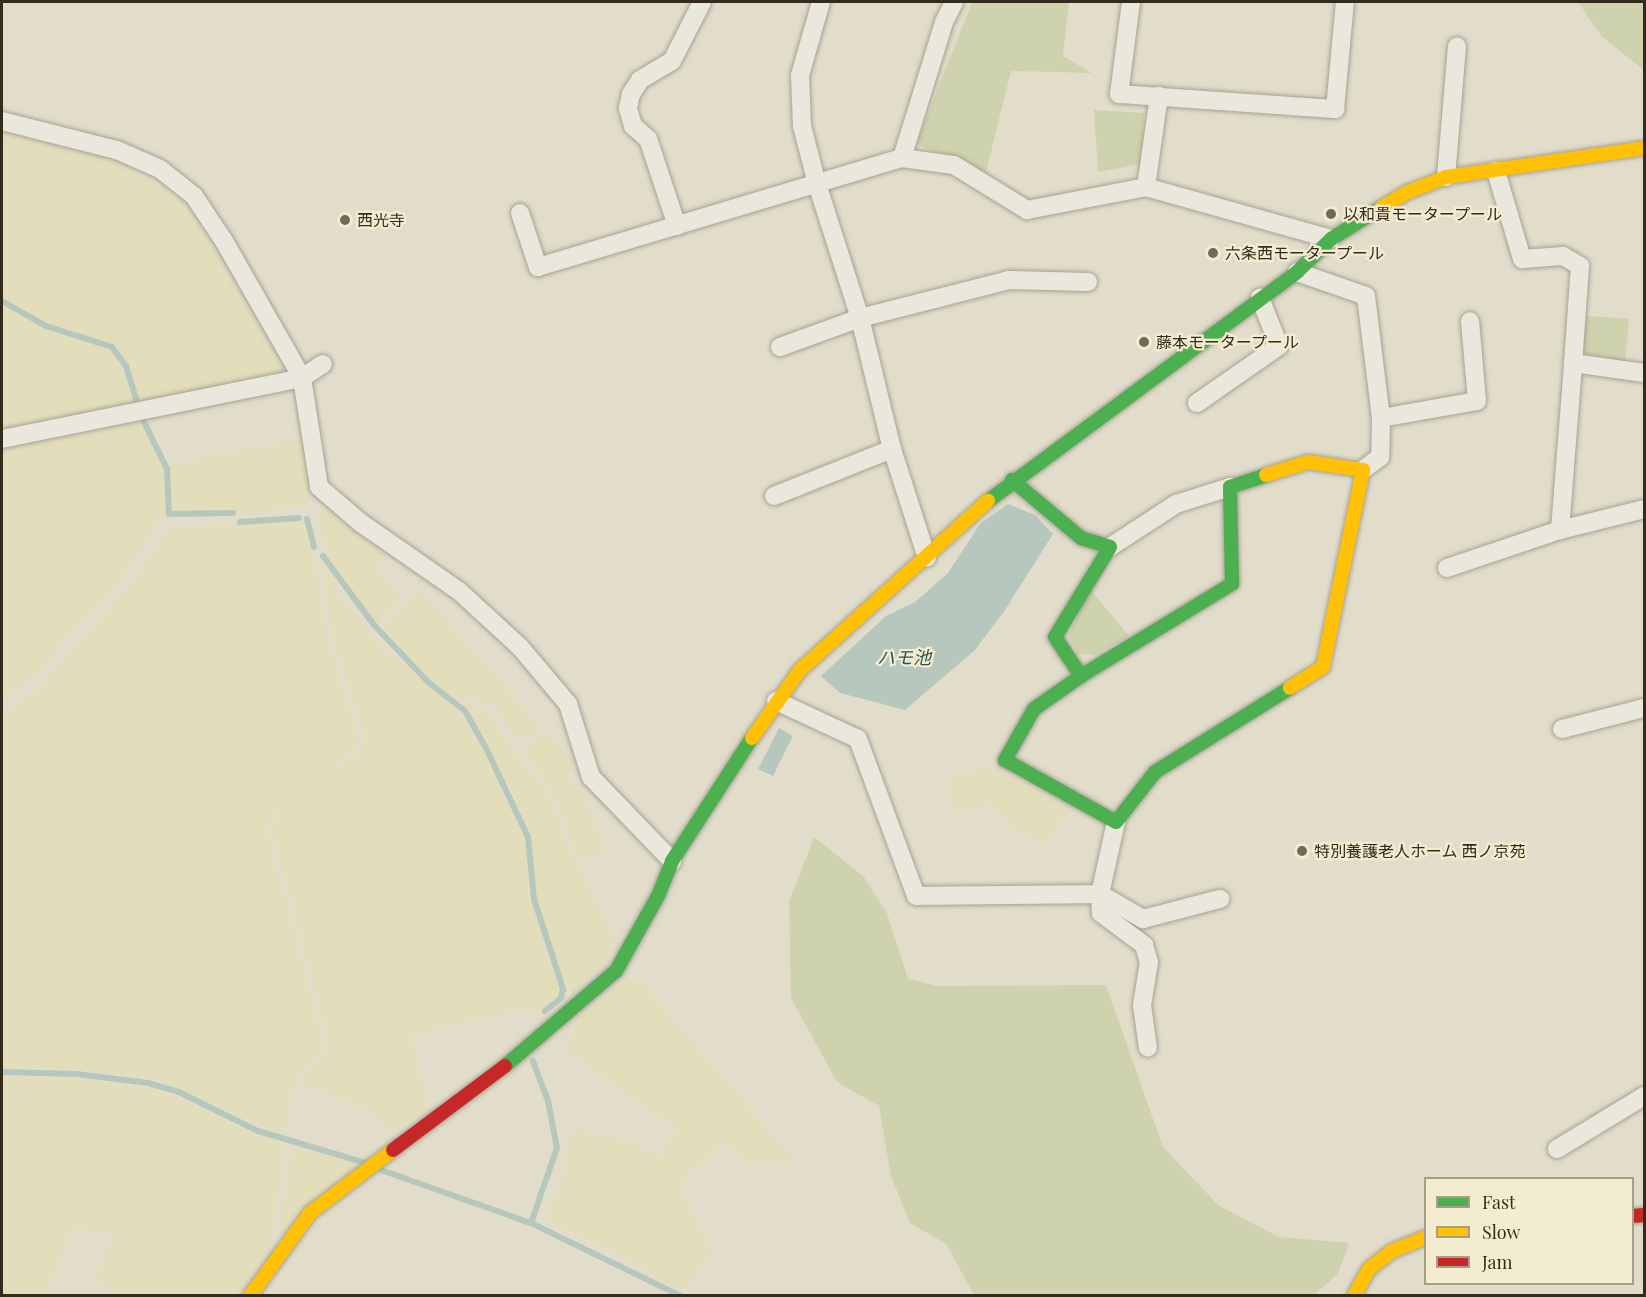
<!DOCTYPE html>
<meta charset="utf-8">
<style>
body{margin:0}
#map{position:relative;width:1646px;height:1297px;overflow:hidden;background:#e2ddcb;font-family:"Playfair Display","Noto Sans JP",serif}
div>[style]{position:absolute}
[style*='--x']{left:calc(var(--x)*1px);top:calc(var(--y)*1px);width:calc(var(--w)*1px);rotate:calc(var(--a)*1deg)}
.farmland>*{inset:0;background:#e2ddbb}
.green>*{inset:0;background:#cfd3ad}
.water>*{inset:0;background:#b6c8be}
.stream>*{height:6px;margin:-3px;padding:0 3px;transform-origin:3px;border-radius:3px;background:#b6c8be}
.roads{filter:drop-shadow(0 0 2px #a7a294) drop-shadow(0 0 2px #a7a294)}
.street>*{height:18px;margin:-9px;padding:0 9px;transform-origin:9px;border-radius:9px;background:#eae8dd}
.fast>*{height:14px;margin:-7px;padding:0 7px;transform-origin:7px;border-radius:7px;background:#4caf50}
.slow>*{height:14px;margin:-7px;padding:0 7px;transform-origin:7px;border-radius:7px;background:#ffc107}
.jam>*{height:14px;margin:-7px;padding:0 7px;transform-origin:7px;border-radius:7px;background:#c62828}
.dots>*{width:16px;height:16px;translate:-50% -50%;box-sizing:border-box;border:3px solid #f4ecd0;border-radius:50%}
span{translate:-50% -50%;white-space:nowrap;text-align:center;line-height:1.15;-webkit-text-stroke:4.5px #f4ecd0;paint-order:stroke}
.poi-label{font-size:16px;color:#352b1d}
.left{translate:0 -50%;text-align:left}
.water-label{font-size:18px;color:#2c5455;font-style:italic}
.frame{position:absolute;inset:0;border:3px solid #352b1d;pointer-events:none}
.legend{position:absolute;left:1424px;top:1177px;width:210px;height:108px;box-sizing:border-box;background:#f4ecd0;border:2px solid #a89f88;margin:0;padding:8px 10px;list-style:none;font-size:18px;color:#352b1d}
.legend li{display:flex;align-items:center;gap:12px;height:30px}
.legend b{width:30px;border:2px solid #a89f88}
</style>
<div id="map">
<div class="farmland">
<i style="clip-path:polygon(2px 133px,114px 160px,187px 204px,283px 366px,279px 377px,2px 428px)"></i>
<i style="clip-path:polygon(142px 422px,164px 466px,303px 438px,311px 479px,307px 506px,203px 517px,166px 517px,162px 512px,140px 551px,104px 600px,75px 627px,40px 671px,2px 701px,2px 451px)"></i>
<i style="clip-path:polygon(322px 507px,385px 555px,372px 568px,402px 598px,376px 624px,331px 565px,318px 520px)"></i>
<i style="clip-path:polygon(305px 520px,317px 567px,328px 642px,359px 739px,355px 748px,331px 771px,273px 815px,267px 827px,325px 1048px,300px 1074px,291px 1098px,285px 1137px,161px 1080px,79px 1070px,2px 1069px,2px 714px,35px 692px,129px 587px,168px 528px)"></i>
<i style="clip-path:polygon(321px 556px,340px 594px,380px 645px,455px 708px,487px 755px,524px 832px,530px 890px,544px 947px,561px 991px,530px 1020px,531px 1007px,411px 1034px,429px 1110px,390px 1133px,373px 1111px,303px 1085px,305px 1075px,330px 1048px,271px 827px,276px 818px,296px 799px,359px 752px,365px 734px,333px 642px)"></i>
<i style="clip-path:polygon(419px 589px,528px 713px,544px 727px,535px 734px,513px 736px,495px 705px,449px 694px,429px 680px,381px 629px)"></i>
<i style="clip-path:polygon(468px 704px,489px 712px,523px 765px,544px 784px,576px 863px,617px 944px,571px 997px,546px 940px,536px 899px,528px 828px,495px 757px,462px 705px)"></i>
<i style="clip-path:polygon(547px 732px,576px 763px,568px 774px,584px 799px,607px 853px,581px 861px,547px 782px,521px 748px)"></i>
<i style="clip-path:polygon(991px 767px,1069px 808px,1047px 844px,1016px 833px,990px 804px,954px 813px,948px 777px)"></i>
<i style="clip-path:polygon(633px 977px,641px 981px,795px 1161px,744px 1163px,725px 1140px,689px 1174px,679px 1188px,713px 1252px,683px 1292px,615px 1252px,545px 1220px,565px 1172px,571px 1128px,629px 1141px,660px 1158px,677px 1129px,566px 1050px,578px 1019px,625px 979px)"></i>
<i style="clip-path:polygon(2px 1077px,89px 1079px,159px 1089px,255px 1135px,285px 1144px,270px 1248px,240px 1295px,124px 1295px,92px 1282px,115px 1233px,72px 1228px,46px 1295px,2px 1296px)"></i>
<i style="clip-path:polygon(293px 1147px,360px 1162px,282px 1234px,280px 1212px)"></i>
</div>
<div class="green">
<i style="clip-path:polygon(972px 2px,1069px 2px,1063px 56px,1092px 73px,1011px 71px,986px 172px,916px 144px)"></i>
<i style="clip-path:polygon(1578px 2px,1644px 2px,1644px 70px,1601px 36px)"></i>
<i style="clip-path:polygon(1094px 110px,1144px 113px,1142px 164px,1098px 172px)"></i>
<i style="clip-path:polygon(1577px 315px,1629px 319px,1625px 365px,1574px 357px)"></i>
<i style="clip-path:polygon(1090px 589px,1129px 636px,1094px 655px,1078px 654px,1069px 635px)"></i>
<i style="clip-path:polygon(814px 837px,864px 877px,887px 913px,908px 979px,939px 986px,1106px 985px,1163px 1147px,1218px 1205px,1279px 1237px,1349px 1243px,1338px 1274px,1314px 1295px,974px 1295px,946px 1244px,910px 1223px,891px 1176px,879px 1106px,837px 1082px,791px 998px,789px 902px)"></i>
</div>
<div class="water">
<i style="clip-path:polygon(1008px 504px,1035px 515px,1053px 534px,1003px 613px,974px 651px,905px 710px,840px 693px,821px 676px,886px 616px,915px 602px,948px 573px,980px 524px)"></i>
<i style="clip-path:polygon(779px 728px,793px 736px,773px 776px,758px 769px)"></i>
</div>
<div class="stream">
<i style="--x:2;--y:301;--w:51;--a:29.6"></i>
<i style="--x:46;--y:326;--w:69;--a:17.7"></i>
<i style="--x:112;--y:347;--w:24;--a:54"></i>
<i style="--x:126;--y:366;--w:37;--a:73"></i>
<i style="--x:144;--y:422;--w:52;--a:63.9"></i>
<i style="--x:167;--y:469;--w:45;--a:87.5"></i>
<i style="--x:169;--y:514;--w:64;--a:-0.9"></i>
<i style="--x:307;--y:519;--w:29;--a:76"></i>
<i style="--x:240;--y:522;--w:59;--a:-3.9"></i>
<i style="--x:323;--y:556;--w:86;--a:53.5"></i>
<i style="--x:374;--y:625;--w:79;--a:46.5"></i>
<i style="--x:428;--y:682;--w:47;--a:38.1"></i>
<i style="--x:465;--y:711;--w:45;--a:60.6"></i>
<i style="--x:487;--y:750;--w:96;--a:64.8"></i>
<i style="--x:528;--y:837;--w:62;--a:84.5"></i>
<i style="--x:534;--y:899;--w:95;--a:72.1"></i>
<i style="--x:563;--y:989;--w:9;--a:103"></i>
<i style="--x:561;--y:998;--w:21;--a:141"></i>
<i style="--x:2;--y:1072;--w:75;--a:1.5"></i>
<i style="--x:77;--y:1074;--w:72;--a:7.2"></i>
<i style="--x:148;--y:1083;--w:32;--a:16"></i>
<i style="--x:179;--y:1092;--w:88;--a:26.3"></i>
<i style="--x:258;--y:1131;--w:113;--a:16.5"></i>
<i style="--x:381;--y:1170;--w:159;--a:19.5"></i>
<i style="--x:531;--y:1223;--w:167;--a:26"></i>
<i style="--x:531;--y:1223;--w:79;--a:-70.9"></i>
<i style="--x:557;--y:1148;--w:48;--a:-100.8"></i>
<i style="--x:548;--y:1101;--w:43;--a:-110.6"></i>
</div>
<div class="roads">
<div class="street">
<i style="--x:821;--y:2;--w:76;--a:106"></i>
<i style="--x:800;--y:75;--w:51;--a:87.8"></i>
<i style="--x:802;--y:126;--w:60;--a:75.5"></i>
<i style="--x:817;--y:184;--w:141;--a:72.2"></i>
<i style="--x:860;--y:318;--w:135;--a:76.3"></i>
<i style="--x:892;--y:449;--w:114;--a:72.2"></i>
<i style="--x:1131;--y:2;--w:93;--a:97.4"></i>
<i style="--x:1119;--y:94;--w:217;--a:4"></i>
<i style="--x:1335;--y:109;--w:107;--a:-84.7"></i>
<i style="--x:2;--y:121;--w:119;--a:14.2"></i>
<i style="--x:117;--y:150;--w:47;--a:23.8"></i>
<i style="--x:160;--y:169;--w:43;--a:38.5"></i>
<i style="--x:194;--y:196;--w:54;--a:56.3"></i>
<i style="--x:224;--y:241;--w:158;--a:60.3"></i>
<i style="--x:302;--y:378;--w:110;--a:81.1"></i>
<i style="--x:319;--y:487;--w:55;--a:40.6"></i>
<i style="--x:361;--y:523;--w:119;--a:34.8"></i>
<i style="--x:459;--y:591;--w:83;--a:42.6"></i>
<i style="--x:520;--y:647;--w:75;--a:49.9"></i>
<i style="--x:568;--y:704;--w:77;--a:72.5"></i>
<i style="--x:591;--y:777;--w:117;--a:46"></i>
<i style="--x:902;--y:158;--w:52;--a:7.7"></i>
<i style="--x:954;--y:165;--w:86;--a:31.7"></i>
<i style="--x:1027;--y:210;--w:121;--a:-10.9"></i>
<i style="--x:1146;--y:187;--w:192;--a:15.7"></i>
<i style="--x:1496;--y:171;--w:92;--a:73.5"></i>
<i style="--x:1522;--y:259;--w:41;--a:-4.2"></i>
<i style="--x:1563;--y:256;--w:20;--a:30"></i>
<i style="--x:1580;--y:266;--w:97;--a:94.1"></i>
<i style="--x:1446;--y:177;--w:131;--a:-85.2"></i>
<i style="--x:1146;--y:187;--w:92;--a:-81.9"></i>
<i style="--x:520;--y:213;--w:57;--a:71.6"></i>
<i style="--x:538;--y:267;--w:380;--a:-16.7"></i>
<i style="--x:902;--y:158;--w:142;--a:-72.8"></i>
<i style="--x:944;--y:22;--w:22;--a:-63"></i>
<i style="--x:677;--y:226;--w:92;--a:-108.4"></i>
<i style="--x:648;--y:139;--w:20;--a:-139"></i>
<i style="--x:633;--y:126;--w:19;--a:-106"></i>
<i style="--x:628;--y:108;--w:14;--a:-78"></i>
<i style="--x:631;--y:94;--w:17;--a:-57"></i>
<i style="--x:640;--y:80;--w:37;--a:-31"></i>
<i style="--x:672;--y:61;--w:66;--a:-63"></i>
<i style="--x:1297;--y:272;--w:73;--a:19.2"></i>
<i style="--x:1366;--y:296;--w:123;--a:83"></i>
<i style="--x:1381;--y:418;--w:39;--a:91"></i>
<i style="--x:1380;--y:457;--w:21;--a:143"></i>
<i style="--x:780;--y:347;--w:85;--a:-19.9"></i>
<i style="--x:860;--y:318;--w:154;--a:-14.3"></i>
<i style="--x:1009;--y:280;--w:79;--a:1.5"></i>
<i style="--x:1197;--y:403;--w:100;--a:-34.8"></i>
<i style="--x:1279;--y:346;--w:52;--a:-111.6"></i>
<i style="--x:1381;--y:418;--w:97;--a:-10"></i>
<i style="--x:1477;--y:401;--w:80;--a:-95"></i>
<i style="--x:2;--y:439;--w:306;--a:-11.5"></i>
<i style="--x:302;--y:378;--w:25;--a:-34"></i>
<i style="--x:774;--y:496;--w:127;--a:-21.7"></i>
<i style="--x:1560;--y:530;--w:168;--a:-85.5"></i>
<i style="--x:1573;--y:363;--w:72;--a:8"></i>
<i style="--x:1110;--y:547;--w:79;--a:-33.1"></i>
<i style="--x:1176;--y:504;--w:57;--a:-17.5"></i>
<i style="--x:1447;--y:568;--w:119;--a:-18.6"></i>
<i style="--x:1560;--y:530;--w:87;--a:-14"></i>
<i style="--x:776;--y:701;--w:90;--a:24.9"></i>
<i style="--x:858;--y:739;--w:167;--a:69.7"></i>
<i style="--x:916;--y:896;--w:184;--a:-0.6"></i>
<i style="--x:1100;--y:894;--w:74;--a:-77.5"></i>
<i style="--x:1562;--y:729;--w:85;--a:-14.4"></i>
<i style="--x:1100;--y:894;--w:19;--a:87"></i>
<i style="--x:1101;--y:913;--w:54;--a:36.7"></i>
<i style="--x:1144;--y:945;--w:18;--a:74"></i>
<i style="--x:1149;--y:962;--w:44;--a:99.2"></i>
<i style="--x:1142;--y:1005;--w:43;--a:82.1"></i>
<i style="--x:1100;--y:894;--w:50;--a:30.2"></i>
<i style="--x:1143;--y:919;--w:80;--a:-14.6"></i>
<i style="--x:1557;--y:1149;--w:102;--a:-31.3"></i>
</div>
<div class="fast">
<i style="--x:1012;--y:480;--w:90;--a:40"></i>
<i style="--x:1081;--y:538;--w:30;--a:17"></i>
<i style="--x:1110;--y:547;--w:105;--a:121.4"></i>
<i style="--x:1055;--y:637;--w:47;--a:56.3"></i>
<i style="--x:1081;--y:676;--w:57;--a:144.9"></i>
<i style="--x:1034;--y:709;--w:59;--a:119.6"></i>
<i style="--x:1005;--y:760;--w:127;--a:29.2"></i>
<i style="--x:1116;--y:822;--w:63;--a:-52"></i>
<i style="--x:1155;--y:772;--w:159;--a:-31.9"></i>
<i style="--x:988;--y:501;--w:385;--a:-36.5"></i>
<i style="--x:1297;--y:272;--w:47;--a:-44.1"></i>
<i style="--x:1331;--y:239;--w:59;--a:-31.8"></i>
<i style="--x:1081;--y:676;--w:177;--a:-31.4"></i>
<i style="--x:1232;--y:584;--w:97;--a:-91.2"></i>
<i style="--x:1230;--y:487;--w:38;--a:-18"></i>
<i style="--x:505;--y:1066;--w:146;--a:-40.6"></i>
<i style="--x:616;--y:971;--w:86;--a:-60.8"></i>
<i style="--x:658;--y:896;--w:38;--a:-68"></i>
<i style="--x:672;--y:861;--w:147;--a:-57"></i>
</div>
<div class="slow">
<i style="--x:1381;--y:208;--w:31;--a:-31"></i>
<i style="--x:1408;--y:192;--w:41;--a:-21.5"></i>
<i style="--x:1446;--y:177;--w:200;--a:-8.3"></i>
<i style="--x:1266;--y:475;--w:44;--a:-17.2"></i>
<i style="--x:1308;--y:462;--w:56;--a:8.3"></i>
<i style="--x:1363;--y:470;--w:201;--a:101.5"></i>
<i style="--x:1323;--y:667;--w:39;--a:148"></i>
<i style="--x:752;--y:738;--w:83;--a:-54.8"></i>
<i style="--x:800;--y:670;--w:253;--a:-42"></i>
<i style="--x:250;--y:1296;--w:102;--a:-54.1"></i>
<i style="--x:310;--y:1213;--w:104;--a:-37.2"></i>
<i style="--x:1354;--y:1296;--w:31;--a:-61"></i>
<i style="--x:1369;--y:1269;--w:29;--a:-38"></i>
<i style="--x:1392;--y:1251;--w:37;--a:-22"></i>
</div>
<div class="jam">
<i style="--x:393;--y:1150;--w:140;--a:-36.9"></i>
<i style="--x:1632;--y:1216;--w:12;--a:-5"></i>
</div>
</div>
<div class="dots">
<i style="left:1331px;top:214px;background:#72695a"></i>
<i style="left:345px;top:220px;background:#72695a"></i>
<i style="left:1213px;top:253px;background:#72695a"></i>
<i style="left:1144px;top:342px;background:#72695a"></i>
<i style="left:1302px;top:851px;background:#72695a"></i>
</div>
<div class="poi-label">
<span class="left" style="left:1343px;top:214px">以和貴モータープール</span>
<span class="left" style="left:357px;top:220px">西光寺</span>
<span class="left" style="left:1225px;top:253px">六条西モータープール</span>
<span class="left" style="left:1156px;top:342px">藤本モータープール</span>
<span class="left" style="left:1314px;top:851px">特別養護老人ホーム 西ノ京苑</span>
</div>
<div class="water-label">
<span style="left:904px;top:657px">ハモ池</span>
</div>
<div class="frame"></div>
<ul class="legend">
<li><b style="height:8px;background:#4caf50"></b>Fast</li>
<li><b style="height:8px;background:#ffc107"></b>Slow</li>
<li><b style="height:8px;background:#c62828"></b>Jam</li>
</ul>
</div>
